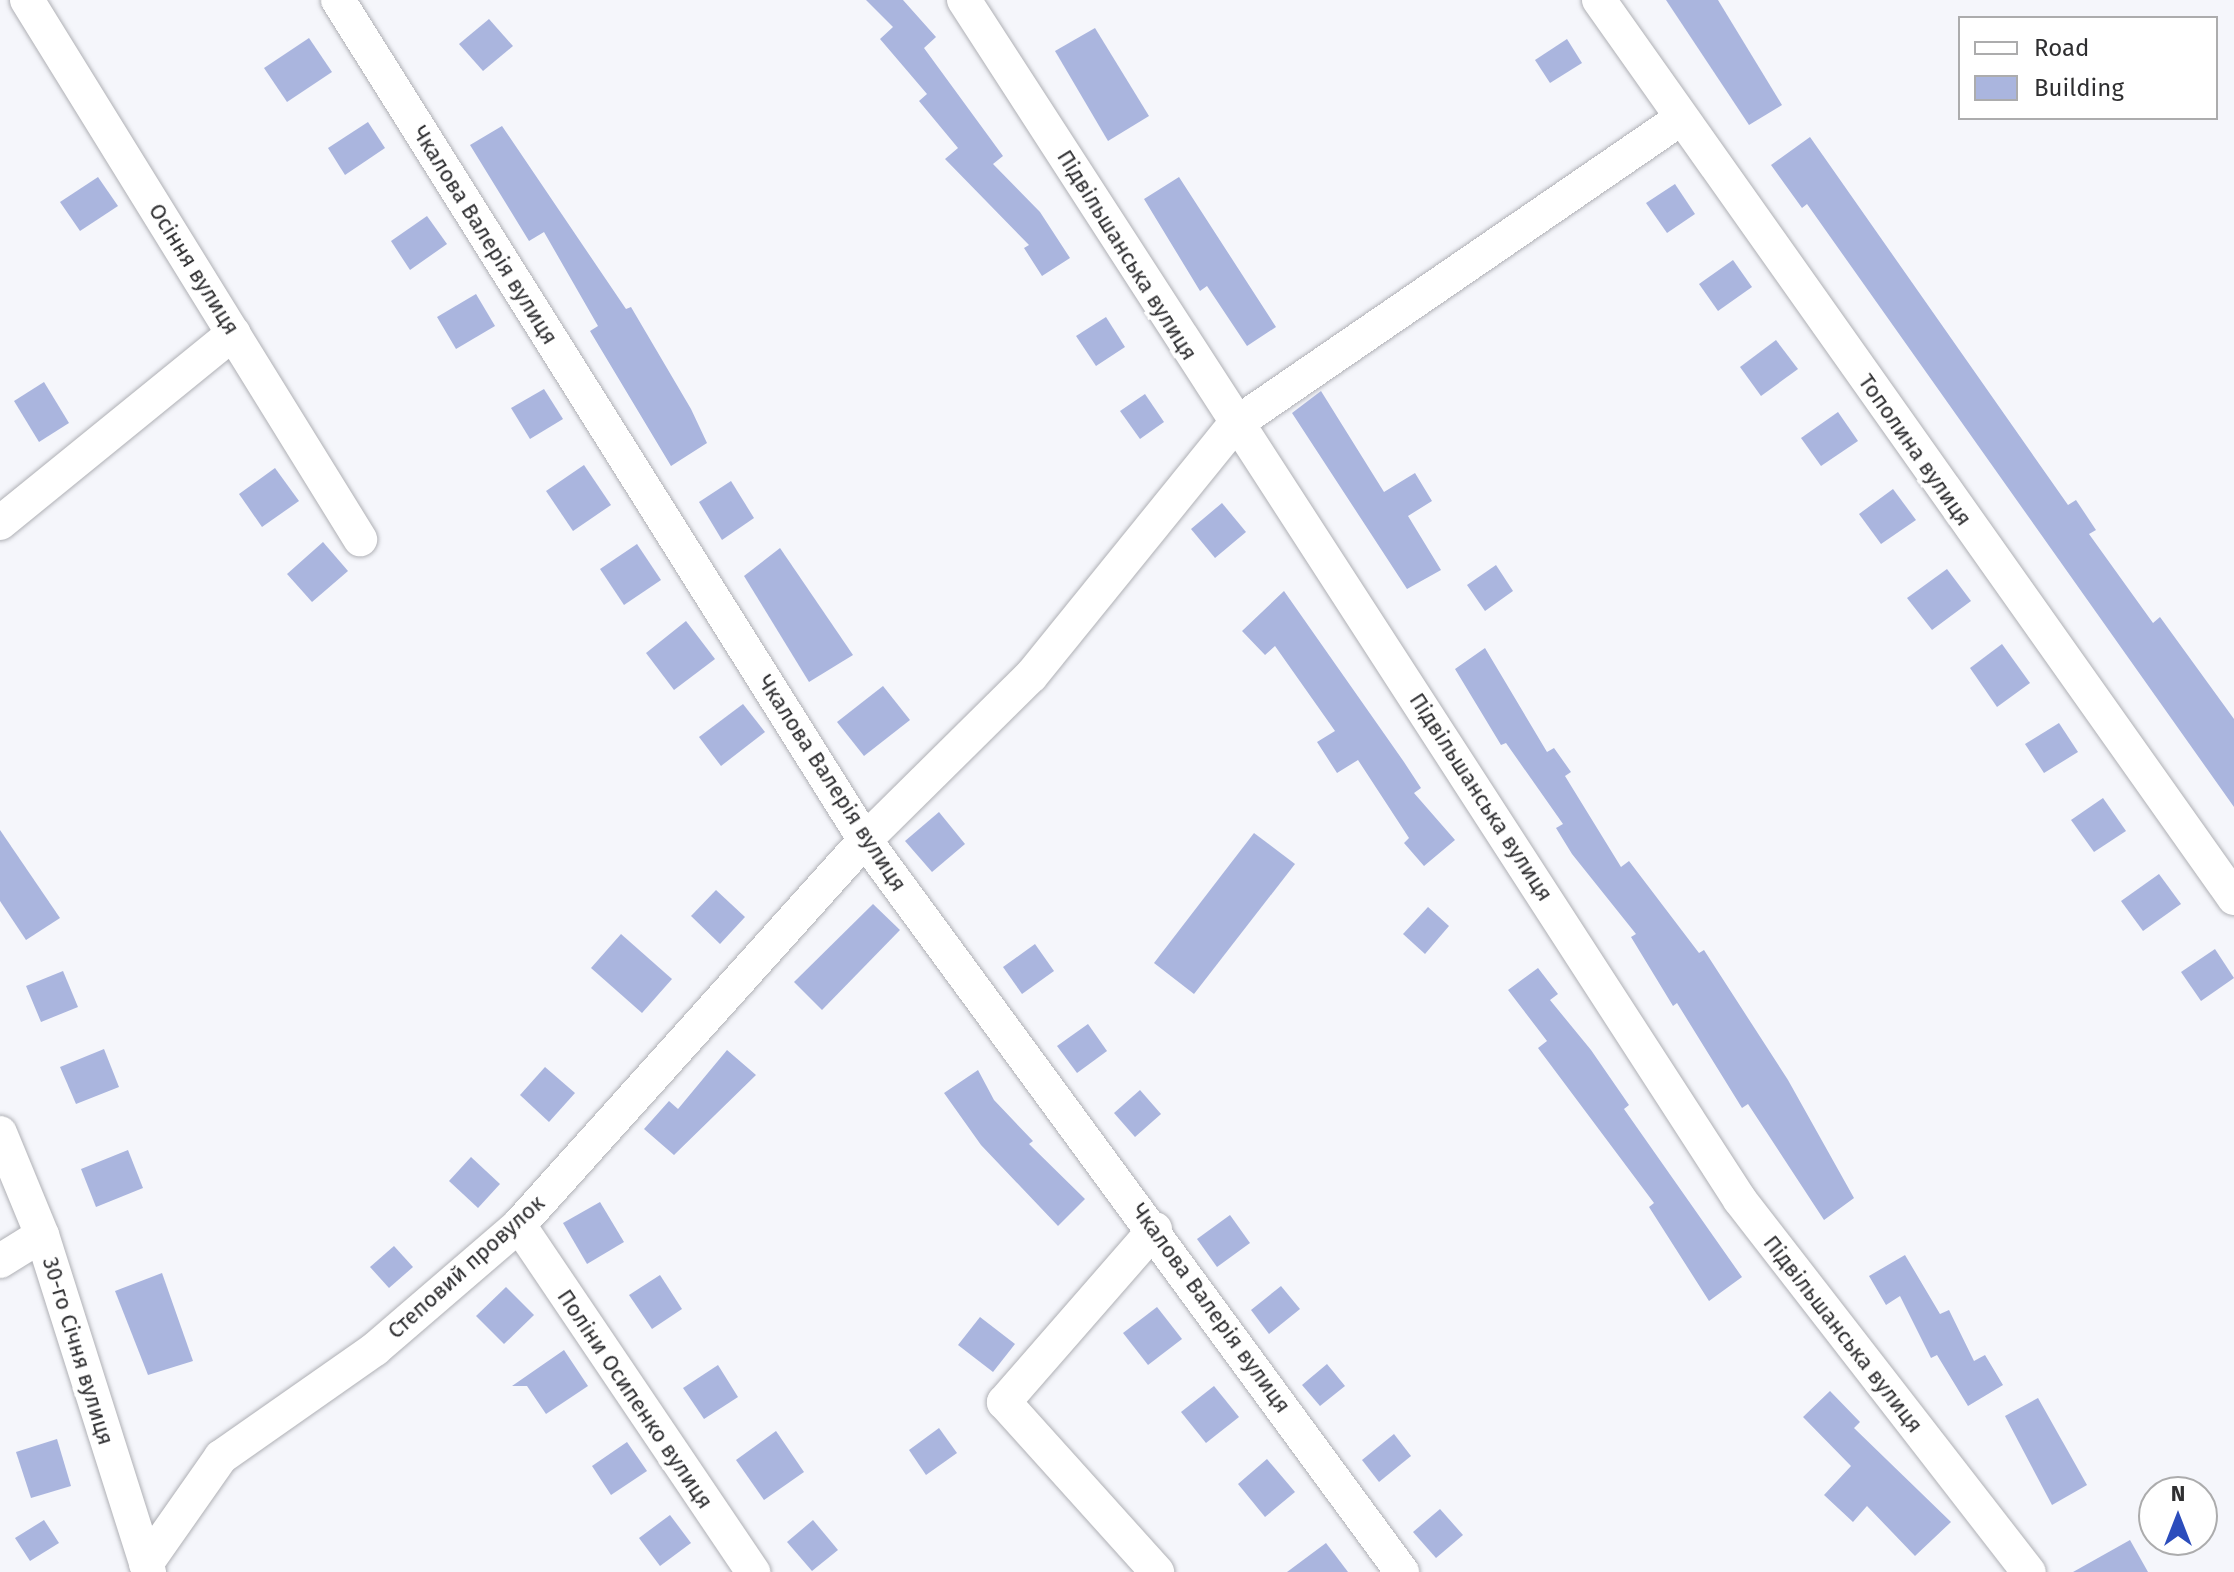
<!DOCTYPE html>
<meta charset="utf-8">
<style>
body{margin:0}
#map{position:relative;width:2234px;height:1572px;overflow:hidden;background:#f5f6fb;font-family:"Fira Sans",sans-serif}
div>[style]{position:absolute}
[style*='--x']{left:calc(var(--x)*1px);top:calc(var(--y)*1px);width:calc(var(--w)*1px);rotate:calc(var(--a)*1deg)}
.building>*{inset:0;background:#aab5de}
.roads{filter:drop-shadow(0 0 2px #afb0b5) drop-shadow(0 0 2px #afb0b5)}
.minor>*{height:34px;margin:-17px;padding:0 17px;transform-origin:17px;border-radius:17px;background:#fff}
span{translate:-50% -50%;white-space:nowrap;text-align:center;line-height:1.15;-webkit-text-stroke:8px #fff;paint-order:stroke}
.street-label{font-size:22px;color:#2f2f31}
.legend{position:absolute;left:1958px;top:16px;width:260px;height:104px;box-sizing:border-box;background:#fff;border:2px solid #acacad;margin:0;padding:10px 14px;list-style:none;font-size:24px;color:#2f2f31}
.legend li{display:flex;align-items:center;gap:16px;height:40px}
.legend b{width:40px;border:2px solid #acacad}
.north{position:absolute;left:2138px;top:1476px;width:80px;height:80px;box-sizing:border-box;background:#fff;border:2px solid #acacad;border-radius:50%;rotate:0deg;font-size:22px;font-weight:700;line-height:32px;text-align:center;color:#2f2f31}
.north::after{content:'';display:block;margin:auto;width:28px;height:36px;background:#2c4dbc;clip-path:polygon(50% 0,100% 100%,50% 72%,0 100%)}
</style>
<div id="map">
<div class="building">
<i style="clip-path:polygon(866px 0,903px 0,936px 37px,924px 48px,1003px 156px,993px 164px,1040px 212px,1070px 258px,1042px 276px,1024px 248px,1029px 245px,945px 159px,958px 148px,919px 101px,927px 94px,880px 39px,893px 27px)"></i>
<i style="clip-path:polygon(1666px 0,1718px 0,1782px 105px,1749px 125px)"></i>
<i style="clip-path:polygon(489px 19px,513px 46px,483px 71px,459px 44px)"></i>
<i style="clip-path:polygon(1095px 28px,1149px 116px,1108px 141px,1055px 51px)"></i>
<i style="clip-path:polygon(309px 38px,332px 72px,287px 102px,264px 68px)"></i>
<i style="clip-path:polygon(1567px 39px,1582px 63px,1550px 83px,1535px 60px)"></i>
<i style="clip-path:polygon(368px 122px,385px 148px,345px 175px,328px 148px)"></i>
<i style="clip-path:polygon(502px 126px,626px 309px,631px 307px,691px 409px,707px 443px,671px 466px,590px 331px,598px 326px,544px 232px,529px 241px,470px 145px)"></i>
<i style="clip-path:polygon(1810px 137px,2068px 505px,2076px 500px,2096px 530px,2089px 534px,2153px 623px,2160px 617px,2234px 719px,2234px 807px,1807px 204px,1802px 208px,1771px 165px)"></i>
<i style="clip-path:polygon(98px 177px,118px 206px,80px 231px,60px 202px)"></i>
<i style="clip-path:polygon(1179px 177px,1276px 327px,1247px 346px,1207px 286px,1200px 291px,1144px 199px)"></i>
<i style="clip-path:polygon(1675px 184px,1695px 214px,1667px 233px,1646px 203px)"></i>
<i style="clip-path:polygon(427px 216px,447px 244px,410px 270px,391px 241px)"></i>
<i style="clip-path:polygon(1733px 260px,1752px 287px,1718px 311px,1699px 284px)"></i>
<i style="clip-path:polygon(476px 294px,495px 326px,456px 349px,437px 317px)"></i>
<i style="clip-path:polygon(1106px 317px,1125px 347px,1096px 366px,1076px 336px)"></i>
<i style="clip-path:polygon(1776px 340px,1798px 369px,1761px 396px,1740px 367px)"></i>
<i style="clip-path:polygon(44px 382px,69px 423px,39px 442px,14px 401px)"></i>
<i style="clip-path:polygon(544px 389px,563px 419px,530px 439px,511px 408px)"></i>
<i style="clip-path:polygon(1321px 391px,1384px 492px,1415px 473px,1432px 501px,1408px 516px,1441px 570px,1407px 589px,1292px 413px)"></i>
<i style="clip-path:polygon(1145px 394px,1164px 422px,1140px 439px,1120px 411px)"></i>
<i style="clip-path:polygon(1838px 412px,1858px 441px,1821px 466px,1801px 438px)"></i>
<i style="clip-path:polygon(584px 465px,611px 505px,573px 531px,546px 491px)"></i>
<i style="clip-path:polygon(275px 468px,299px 501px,262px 527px,239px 494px)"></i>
<i style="clip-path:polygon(731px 481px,754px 518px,722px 540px,699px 502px)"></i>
<i style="clip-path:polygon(1893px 489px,1916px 520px,1881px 544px,1859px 514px)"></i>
<i style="clip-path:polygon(1222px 503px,1246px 532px,1215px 558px,1191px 529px)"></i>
<i style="clip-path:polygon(323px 542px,348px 571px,312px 602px,287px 574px)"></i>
<i style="clip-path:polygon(637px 544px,661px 580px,624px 605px,600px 569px)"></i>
<i style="clip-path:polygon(780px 548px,853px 655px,809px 682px,744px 576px)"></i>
<i style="clip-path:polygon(1496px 565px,1513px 591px,1485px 611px,1467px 585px)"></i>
<i style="clip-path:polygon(1947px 569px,1971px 601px,1932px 630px,1907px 598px)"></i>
<i style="clip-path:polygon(1284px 591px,1404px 762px,1421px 788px,1414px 793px,1455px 840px,1424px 866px,1404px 843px,1409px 838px,1358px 760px,1337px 773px,1317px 742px,1335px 731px,1275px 646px,1265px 655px,1242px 631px)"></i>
<i style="clip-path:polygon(686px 621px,715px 659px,674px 690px,646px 653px)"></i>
<i style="clip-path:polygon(2002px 644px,2030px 683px,1997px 707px,1970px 668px)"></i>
<i style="clip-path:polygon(1485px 648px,1547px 752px,1554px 748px,1571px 772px,1565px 776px,1621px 867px,1629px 861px,1699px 953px,1704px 950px,1788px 1080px,1854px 1198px,1824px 1220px,1748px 1104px,1742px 1108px,1677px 1003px,1673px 1006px,1631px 937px,1636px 934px,1572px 854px,1556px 828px,1563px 824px,1506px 743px,1501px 745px,1455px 669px)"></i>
<i style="clip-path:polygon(883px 686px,910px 720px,864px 756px,837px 722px)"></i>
<i style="clip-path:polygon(743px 704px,765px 732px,721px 766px,699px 737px)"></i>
<i style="clip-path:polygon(2059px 723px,2078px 752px,2044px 773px,2025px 744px)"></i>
<i style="clip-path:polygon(2103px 798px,2126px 831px,2094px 852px,2071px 820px)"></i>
<i style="clip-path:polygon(939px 812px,965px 844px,932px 872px,905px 841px)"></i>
<i style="clip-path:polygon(0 830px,60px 918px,26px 940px,0 901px)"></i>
<i style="clip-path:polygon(1254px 833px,1295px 864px,1194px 994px,1154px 963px)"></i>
<i style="clip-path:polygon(2159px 874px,2181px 904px,2143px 931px,2121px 901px)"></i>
<i style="clip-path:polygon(716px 890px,745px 917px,720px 944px,691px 916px)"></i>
<i style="clip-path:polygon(873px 904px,900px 930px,822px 1010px,794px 982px)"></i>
<i style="clip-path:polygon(1428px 907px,1449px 926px,1425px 954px,1403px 934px)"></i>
<i style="clip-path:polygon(621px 934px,672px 979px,642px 1013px,591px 968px)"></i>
<i style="clip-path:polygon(1035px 944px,1054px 971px,1022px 994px,1003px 967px)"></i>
<i style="clip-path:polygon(2215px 949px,2234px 978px,2201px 1001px,2181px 972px)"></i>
<i style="clip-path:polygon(1538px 968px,1558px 994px,1550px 1000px,1591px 1050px,1629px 1105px,1624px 1109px,1742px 1277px,1709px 1301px,1649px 1207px,1654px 1203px,1538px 1048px,1547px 1041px,1508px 990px)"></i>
<i style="clip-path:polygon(63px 971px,78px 1007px,41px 1022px,26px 986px)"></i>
<i style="clip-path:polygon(1088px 1024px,1107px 1051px,1077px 1073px,1057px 1046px)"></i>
<i style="clip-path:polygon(104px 1049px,119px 1087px,76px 1104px,60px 1067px)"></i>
<i style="clip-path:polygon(727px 1050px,756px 1075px,674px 1155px,644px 1129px,669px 1101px,678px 1109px)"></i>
<i style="clip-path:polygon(545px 1067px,575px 1093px,549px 1122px,520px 1095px)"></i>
<i style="clip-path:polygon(978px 1070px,994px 1100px,1033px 1141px,1029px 1144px,1085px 1199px,1058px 1226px,981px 1145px,944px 1093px)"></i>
<i style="clip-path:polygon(1140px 1090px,1161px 1114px,1135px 1137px,1114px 1113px)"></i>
<i style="clip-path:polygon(128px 1150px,143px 1188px,96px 1207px,81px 1169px)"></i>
<i style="clip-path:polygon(471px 1157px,500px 1184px,478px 1208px,449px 1181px)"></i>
<i style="clip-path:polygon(600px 1202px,624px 1242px,587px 1264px,563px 1223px)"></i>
<i style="clip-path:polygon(1230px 1215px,1250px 1243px,1217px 1267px,1197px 1239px)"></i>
<i style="clip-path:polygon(394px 1246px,413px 1267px,389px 1288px,370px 1267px)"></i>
<i style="clip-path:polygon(1905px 1255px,1940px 1314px,1949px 1310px,1974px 1361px,1985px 1355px,2003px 1385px,1968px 1406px,1937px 1355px,1931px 1358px,1900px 1296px,1886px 1305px,1869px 1276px)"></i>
<i style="clip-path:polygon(162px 1273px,193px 1361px,148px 1375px,115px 1291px)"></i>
<i style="clip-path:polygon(660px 1275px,682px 1309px,652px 1329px,629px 1295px)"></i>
<i style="clip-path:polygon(1281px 1286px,1300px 1309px,1269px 1334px,1251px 1310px)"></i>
<i style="clip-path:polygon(506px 1287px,534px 1315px,504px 1344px,476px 1316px)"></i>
<i style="clip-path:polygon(1157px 1307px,1182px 1339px,1148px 1365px,1123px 1333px)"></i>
<i style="clip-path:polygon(980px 1317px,1015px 1344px,993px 1372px,958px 1345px)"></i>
<i style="clip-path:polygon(564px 1350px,588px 1386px,546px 1414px,527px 1386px,512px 1386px)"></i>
<i style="clip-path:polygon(1327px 1364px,1345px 1386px,1320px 1406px,1302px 1385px)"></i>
<i style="clip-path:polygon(718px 1365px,738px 1397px,704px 1419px,683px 1388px)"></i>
<i style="clip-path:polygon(1214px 1386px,1239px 1417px,1206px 1443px,1181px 1412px)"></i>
<i style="clip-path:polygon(1830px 1391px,1860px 1422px,1854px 1428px,1951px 1522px,1915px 1556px,1867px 1506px,1853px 1522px,1824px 1495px,1851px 1466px,1803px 1417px)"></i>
<i style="clip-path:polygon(2038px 1398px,2087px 1485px,2052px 1505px,2005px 1416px)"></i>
<i style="clip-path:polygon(939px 1428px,957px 1453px,926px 1475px,909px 1450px)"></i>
<i style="clip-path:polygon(776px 1431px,804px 1472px,764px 1500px,736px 1460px)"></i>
<i style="clip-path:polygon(1394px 1434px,1411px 1456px,1379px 1482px,1362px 1460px)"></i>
<i style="clip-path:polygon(57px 1439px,71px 1486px,31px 1498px,16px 1452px)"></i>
<i style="clip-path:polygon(627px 1442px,647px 1471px,611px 1495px,592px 1466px)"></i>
<i style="clip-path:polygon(1267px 1459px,1295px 1492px,1265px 1517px,1238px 1484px)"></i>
<i style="clip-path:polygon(1440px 1509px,1463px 1535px,1436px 1558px,1413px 1532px)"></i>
<i style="clip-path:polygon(670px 1515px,691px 1543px,660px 1566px,639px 1538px)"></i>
<i style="clip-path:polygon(44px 1520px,59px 1543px,30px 1561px,15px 1538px)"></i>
<i style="clip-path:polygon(813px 1520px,838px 1550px,812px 1571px,787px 1542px)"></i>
<i style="clip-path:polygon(2130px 1540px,2148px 1572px,2073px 1572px)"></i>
<i style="clip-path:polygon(1326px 1543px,1348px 1572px,1287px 1572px)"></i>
</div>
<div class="roads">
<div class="minor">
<i style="--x:27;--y:0;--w:634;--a:58.29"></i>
<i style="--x:338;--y:0;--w:992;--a:57.9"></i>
<i style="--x:865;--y:840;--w:908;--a:53.74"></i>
<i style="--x:964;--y:0;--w:1429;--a:57.11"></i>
<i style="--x:1740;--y:1200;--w:471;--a:52.2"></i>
<i style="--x:1599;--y:0;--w:1100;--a:54.73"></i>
<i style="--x:0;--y:523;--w:301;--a:-39.1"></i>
<i style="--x:0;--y:1133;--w:110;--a:67.6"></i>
<i style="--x:42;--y:1235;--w:354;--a:72.4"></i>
<i style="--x:519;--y:1225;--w:419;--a:56"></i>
<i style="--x:1155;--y:1229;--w:230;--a:131.1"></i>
<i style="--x:1004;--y:1402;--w:229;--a:48"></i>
<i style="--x:0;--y:1261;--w:49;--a:-31.8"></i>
<i style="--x:146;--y:1564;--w:131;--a:-55"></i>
<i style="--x:221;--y:1457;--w:188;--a:-35"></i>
<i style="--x:375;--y:1349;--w:190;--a:-40.7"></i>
<i style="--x:519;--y:1225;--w:518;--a:-48.05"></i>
<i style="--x:865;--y:840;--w:233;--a:-44.7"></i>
<i style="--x:1031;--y:676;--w:323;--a:-51"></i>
<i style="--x:1234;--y:425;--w:541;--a:-34.45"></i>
</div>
</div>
<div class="street-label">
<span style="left:485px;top:235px;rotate:58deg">Чкалова Валерія вулиця</span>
<span style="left:1127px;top:255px;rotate:58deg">Підвільшанська вулиця</span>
<span style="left:194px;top:269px;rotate:58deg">Осіння вулиця</span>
<span style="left:1915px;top:450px;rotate:55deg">Тополина вулиця</span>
<span style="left:832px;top:783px;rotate:57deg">Чкалова Валерія вулиця</span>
<span style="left:1481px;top:797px;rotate:57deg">Підвільшанська вулиця</span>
<span style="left:466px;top:1267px;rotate:-42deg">Степовий провулок</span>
<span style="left:1211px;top:1308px;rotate:54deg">Чкалова Валерія вулиця</span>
<span style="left:1843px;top:1334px;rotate:52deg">Підвільшанська вулиця</span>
<span style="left:78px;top:1351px;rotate:73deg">30-го Січня вулиця</span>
<span style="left:635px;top:1399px;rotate:56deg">Поліни Осипенко вулиця</span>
</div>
<ul class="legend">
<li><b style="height:10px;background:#fff"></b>Road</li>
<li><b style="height:22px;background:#aab5de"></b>Building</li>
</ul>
<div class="north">N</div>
</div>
